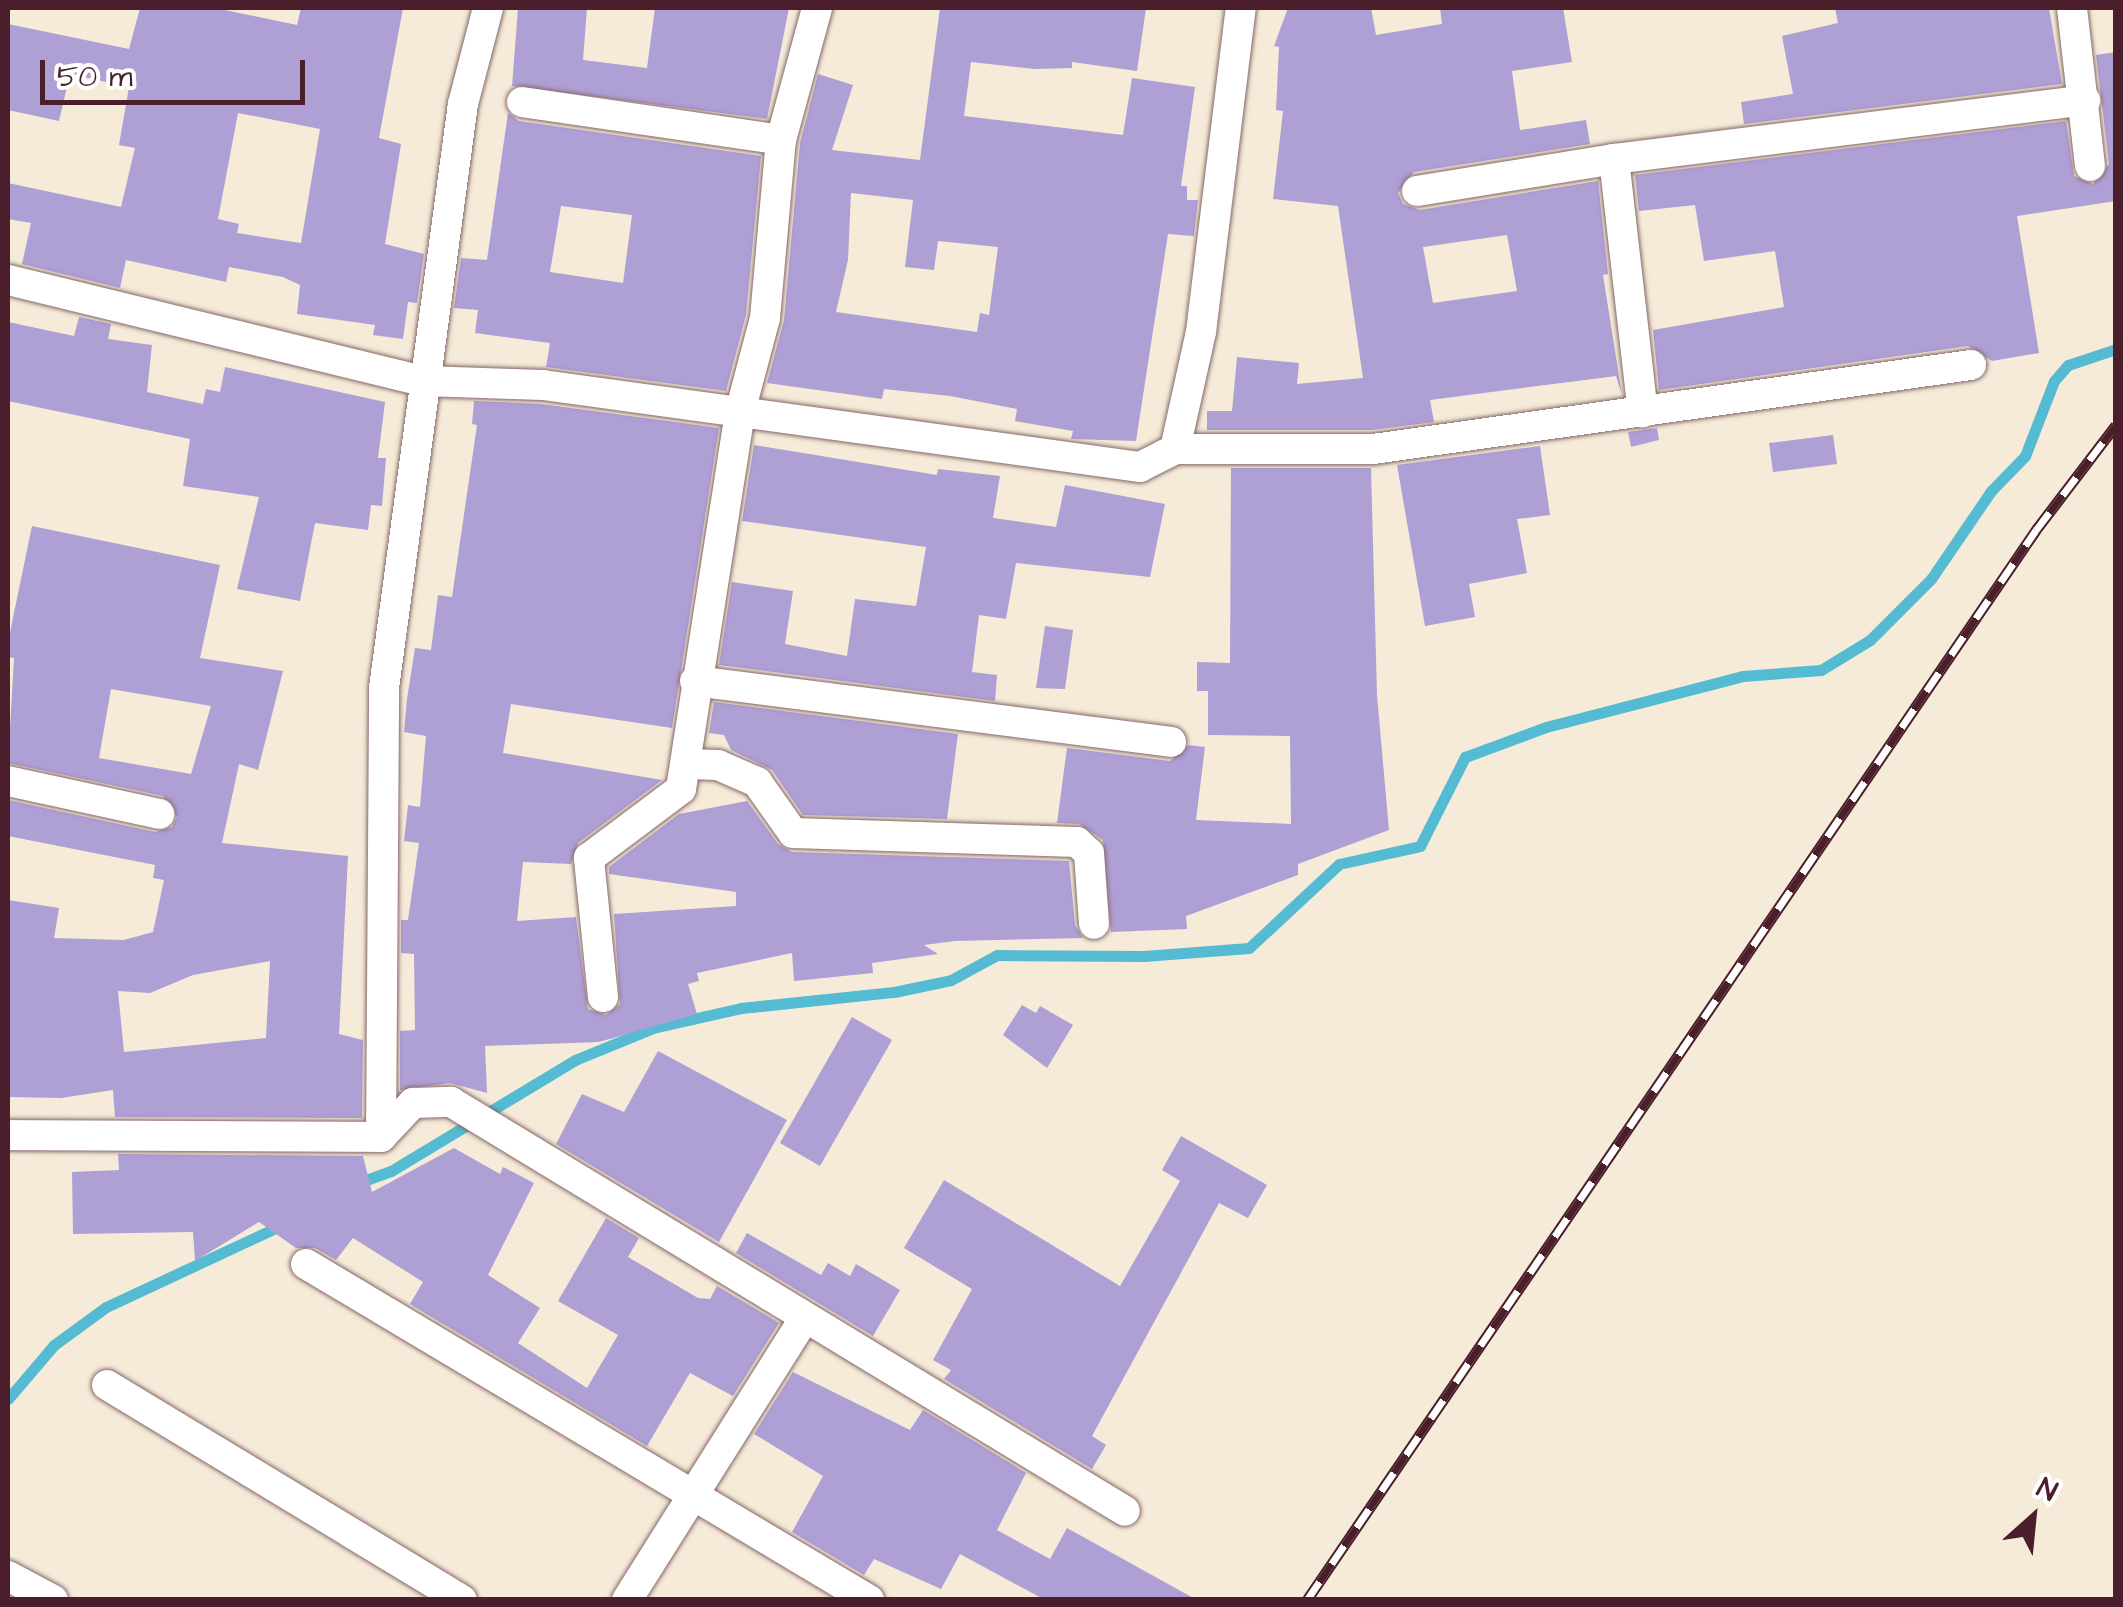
<!DOCTYPE html>
<style>
body{margin:0}
#map{position:relative;width:2123px;height:1607px;overflow:hidden;background:#f5ebd8;font-family:"Architects Daughter",sans-serif}
div>[style]{position:absolute}
[style*='--x']{left:calc(var(--x)*1px);top:calc(var(--y)*1px);width:calc(var(--w)*1px);rotate:calc(var(--a)*1deg)}
.stream>*{height:11px;margin:-5.5px;padding:0 5.5px;transform-origin:5.5px;border-radius:5.5px;background:#54bbd2}
.building>*{inset:0;background:#ae9fd5}
.roads{filter:drop-shadow(0 0 2px #866668) drop-shadow(0 0 2px #866668)}
.minor>*{height:30px;margin:-15px;padding:0 15px;transform-origin:15px;border-radius:15px;background:#fff}
.rail>*{height:11px;margin-top:-5.5px;transform-origin:0;background:repeating-linear-gradient(90deg,#fff 0 22px,#4a1f2b 0 44px);box-sizing:border-box;border-block:2px solid #4a1f2b}
span{translate:-50% -50%;white-space:nowrap;text-align:center;line-height:1.15;-webkit-text-stroke:10px #fff;paint-order:stroke}
.frame{position:absolute;inset:0;border:10px solid #4a1f2b;pointer-events:none}
.north{position:absolute;left:1983px;top:1467px;width:100px;height:100px;-webkit-text-stroke:8px #fff;paint-order:stroke;rotate:27deg;font-size:28px;font-weight:700;line-height:40px;text-align:center;color:#4a1f2b}
.north::after{content:'';display:block;margin:auto;width:35px;height:45px;background:#4a1f2b;clip-path:polygon(50% 0,100% 100%,50% 72%,0 100%)}
.scale{position:absolute;left:40px;top:60px;width:265px;height:45px;box-sizing:border-box;border:5px solid #4a1f2b;border-top:0;padding-left:12px;font-size:30px;line-height:35px;white-space:nowrap;color:#4a1f2b;-webkit-text-stroke:8px #fff;paint-order:stroke}
</style>
<div id="map">
<div class="stream">
<i style="--x:355;--y:1184;--w:38;--a:-20"></i>
<i style="--x:391;--y:1171;--w:215;--a:-31.1"></i>
<i style="--x:575;--y:1060;--w:84;--a:-22.3"></i>
<i style="--x:653;--y:1028;--w:90;--a:-12.8"></i>
<i style="--x:741;--y:1008;--w:154;--a:-6"></i>
<i style="--x:894;--y:992;--w:58;--a:-11.9"></i>
<i style="--x:951;--y:980;--w:52;--a:-28.5"></i>
<i style="--x:997;--y:955;--w:147;--a:0.4"></i>
<i style="--x:1144;--y:956;--w:105;--a:-4.4"></i>
<i style="--x:1249;--y:948;--w:123;--a:-43"></i>
<i style="--x:1339;--y:864;--w:83;--a:-12.5"></i>
<i style="--x:1420;--y:846;--w:100;--a:-63.2"></i>
<i style="--x:1465;--y:757;--w:86;--a:-20.3"></i>
<i style="--x:1546;--y:727;--w:203;--a:-14.5"></i>
<i style="--x:1743;--y:676;--w:78;--a:-4.4"></i>
<i style="--x:1821;--y:670;--w:57;--a:-31.5"></i>
<i style="--x:1870;--y:640;--w:86;--a:-45"></i>
<i style="--x:1931;--y:579;--w:107;--a:-55.7"></i>
<i style="--x:1991;--y:491;--w:49;--a:-45.8"></i>
<i style="--x:2025;--y:456;--w:80;--a:-68.9"></i>
<i style="--x:2054;--y:381;--w:21;--a:-49"></i>
<i style="--x:2068;--y:365;--w:51;--a:-18.4"></i>
<i style="--x:8;--y:1399;--w:71;--a:-49.6"></i>
<i style="--x:54;--y:1345;--w:64;--a:-36.2"></i>
<i style="--x:106;--y:1307;--w:194;--a:-25"></i>
</div>
<div class="building">
<i style="clip-path:polygon(evenodd,140px 8px,215px 8px,297px 25px,301px 8px,403px 8px,379px 138px,401px 144px,385px 244px,424px 254px,417px 303px,408px 302px,403px 339px,373px 335px,375px 325px,297px 314px,300px 285px,283px 277px,229px 267px,226px 282px,126px 260px,120px 288px,22px 264px,31px 223px,8px 219px,8px 183px,121px 207px,135px 148px,119px 145px,129px 87px,70px 74px,59px 121px,8px 110px,8px 24px,129px 49px,140px 8px,238px 113px,320px 129px,301px 243px,237px 233px,239px 224px,218px 219px,238px 113px)"></i>
<i style="clip-path:polygon(518px 8px,587px 8px,583px 60px,647px 68px,655px 8px,789px 8px,767px 119px,512px 86px)"></i>
<i style="clip-path:polygon(evenodd,940px 8px,1146px 8px,1137px 71px,1072px 62px,1072px 68px,1035px 69px,971px 62px,964px 116px,1123px 135px,1132px 78px,1195px 87px,1181px 186px,1187px 186px,1187px 200px,1198px 200px,1194px 236px,1168px 234px,1136px 441px,1071px 439px,1073px 431px,1015px 421px,1017px 409px,950px 396px,884px 389px,882px 399px,767px 383px,784px 320px,800px 143px,818px 74px,853px 85px,832px 150px,920px 160px,940px 8px,851px 193px,913px 200px,905px 267px,934px 270px,938px 241px,998px 247px,989px 315px,980px 313px,977px 332px,836px 312px,848px 260px,851px 193px)"></i>
<i style="clip-path:polygon(evenodd,1288px 8px,1371px 8px,1376px 35px,1442px 24px,1440px 8px,1563px 8px,1572px 62px,1512px 71px,1520px 130px,1586px 120px,1590px 144px,1414px 172px,1398px 193px,1403px 204px,1420px 210px,1598px 181px,1608px 274px,1603px 275px,1622px 395px,1616px 376px,1430px 400px,1434px 422px,1372px 430px,1207px 430px,1207px 411px,1232px 411px,1237px 357px,1299px 363px,1297px 384px,1363px 378px,1338px 206px,1273px 199px,1283px 111px,1276px 110px,1279px 47px,1274px 46px,1288px 8px,1507px 235px,1517px 291px,1433px 303px,1423px 247px,1507px 235px)"></i>
<i style="clip-path:polygon(1835px 8px,2049px 8px,2062px 84px,1744px 124px,1741px 102px,1793px 94px,1782px 36px,1838px 23px)"></i>
<i style="clip-path:polygon(2116px 52px,2116px 201px,2017px 216px,2039px 353px,1992px 361px,1968px 346px,1659px 390px,1653px 330px,1784px 307px,1775px 251px,1704px 261px,1695px 205px,1639px 211px,1635px 175px,2066px 121px,2074px 176px,2093px 184px,2109px 164px,2096px 55px)"></i>
<i style="clip-path:polygon(evenodd,508px 113px,519px 121px,761px 156px,746px 315px,726px 391px,546px 367px,550px 343px,475px 333px,478px 310px,454px 308px,461px 258px,487px 260px,508px 113px,561px 206px,632px 215px,623px 283px,550px 272px,561px 206px)"></i>
<i style="clip-path:polygon(79px 317px,111px 324px,108px 339px,152px 345px,147px 392px,203px 404px,206px 389px,220px 392px,225px 367px,385px 402px,378px 458px,386px 458px,382px 506px,371px 505px,368px 530px,315px 523px,300px 601px,237px 589px,259px 497px,183px 486px,190px 439px,8px 401px,8px 322px,74px 336px)"></i>
<i style="clip-path:polygon(474px 401px,541px 404px,719px 428px,672px 728px,511px 704px,503px 753px,662px 780px,578px 843px,571px 864px,523px 862px,517px 921px,576px 917px,588px 1009px,606px 1015px,620px 1004px,614px 914px,736px 906px,736px 892px,609px 874px,609px 867px,679px 814px,747px 801px,778px 844px,792px 852px,1069px 861px,1075px 925px,1083px 938px,955px 941px,924px 945px,938px 954px,872px 963px,873px 973px,794px 981px,792px 953px,697px 973px,699px 981px,688px 984px,697px 1014px,599px 1042px,485px 1046px,487px 1093px,450px 1083px,400px 1090px,400px 1031px,415px 1030px,414px 954px,401px 953px,401px 920px,408px 920px,419px 843px,404px 841px,408px 805px,420px 807px,426px 736px,404px 732px,407px 699px,415px 648px,431px 650px,438px 595px,452px 597px,477px 425px,472px 424px)"></i>
<i style="clip-path:polygon(1657px 428px,1659px 440px,1631px 447px,1628px 432px)"></i>
<i style="clip-path:polygon(1833px 435px,1837px 464px,1773px 472px,1769px 443px)"></i>
<i style="clip-path:polygon(754px 445px,937px 475px,938px 469px,1000px 476px,993px 518px,1056px 527px,1065px 485px,1165px 504px,1150px 577px,1016px 563px,1006px 619px,979px 615px,972px 672px,997px 675px,995px 701px,719px 665px,732px 582px,793px 591px,785px 644px,847px 656px,855px 599px,916px 606px,926px 547px,742px 521px)"></i>
<i style="clip-path:polygon(1540px 446px,1550px 515px,1517px 519px,1527px 573px,1469px 584px,1475px 617px,1425px 626px,1397px 465px)"></i>
<i style="clip-path:polygon(1231px 468px,1371px 468px,1377px 695px,1389px 830px,1298px 864px,1298px 875px,1186px 916px,1187px 929px,1111px 932px,1103px 840px,1079px 824px,1057px 823px,1067px 748px,1170px 761px,1189px 745px,1205px 747px,1196px 820px,1291px 824px,1290px 736px,1208px 735px,1208px 691px,1197px 691px,1197px 662px,1230px 663px)"></i>
<i style="clip-path:polygon(evenodd,32px 526px,220px 565px,200px 658px,283px 671px,258px 770px,239px 764px,222px 843px,348px 856px,339px 1034px,363px 1040px,362px 1118px,115px 1117px,113px 1090px,61px 1098px,8px 1097px,8px 900px,59px 908px,54px 938px,124px 940px,153px 932px,164px 880px,153px 878px,155px 865px,8px 836px,8px 800px,155px 832px,172px 827px,177px 817px,163px 796px,8px 763px,14px 658px,8px 657px,8px 642px,32px 526px,111px 689px,211px 706px,191px 774px,99px 758px,111px 689px,32px 526px,270px 961px,266px 1038px,124px 1052px,118px 991px,150px 993px,193px 975px,270px 961px)"></i>
<i style="clip-path:polygon(1045px 626px,1073px 630px,1065px 689px,1036px 688px)"></i>
<i style="clip-path:polygon(714px 702px,958px 734px,947px 819px,803px 815px,772px 770px,731px 750px,724px 735px,709px 733px)"></i>
<i style="clip-path:polygon(1022px 1005px,1036px 1013px,1040px 1006px,1073px 1025px,1047px 1068px,1003px 1035px)"></i>
<i style="clip-path:polygon(852px 1017px,892px 1040px,820px 1166px,780px 1143px)"></i>
<i style="clip-path:polygon(658px 1051px,787px 1120px,719px 1242px,556px 1144px,582px 1094px,624px 1112px)"></i>
<i style="clip-path:polygon(1181px 1136px,1267px 1185px,1248px 1218px,1219px 1203px,1092px 1436px,1106px 1445px,1092px 1469px,944px 1379px,951px 1370px,933px 1360px,972px 1289px,904px 1248px,944px 1180px,1120px 1286px,1180px 1181px,1162px 1170px)"></i>
<i style="clip-path:polygon(454px 1148px,500px 1174px,503px 1167px,534px 1183px,488px 1275px,540px 1308px,518px 1343px,587px 1388px,618px 1335px,558px 1301px,606px 1218px,639px 1238px,628px 1257px,698px 1298px,710px 1299px,717px 1286px,779px 1323px,733px 1396px,690px 1373px,647px 1446px,410px 1304px,423px 1282px,353px 1238px,336px 1260px,315px 1248px,296px 1248px,259px 1222px,195px 1261px,193px 1232px,73px 1234px,72px 1172px,119px 1170px,118px 1154px,363px 1156px,372px 1192px)"></i>
<i style="clip-path:polygon(747px 1233px,821px 1275px,828px 1263px,850px 1276px,856px 1264px,900px 1290px,873px 1336px,736px 1253px)"></i>
<i style="clip-path:polygon(793px 1372px,910px 1430px,923px 1410px,1026px 1473px,997px 1530px,1050px 1559px,1067px 1528px,1197px 1600px,1045px 1600px,960px 1554px,941px 1589px,874px 1559px,864px 1575px,792px 1532px,823px 1476px,754px 1434px)"></i>
</div>
<div class="roads">
<div class="minor">
<i style="--x:2072;--y:8;--w:159;--a:83.5"></i>
<i style="--x:522;--y:102;--w:262;--a:8.3"></i>
<i style="--x:1614;--y:159;--w:255;--a:83.5"></i>
<i style="--x:1417;--y:191;--w:200;--a:-9.2"></i>
<i style="--x:1614;--y:159;--w:475;--a:-7.1"></i>
<i style="--x:8;--y:280;--w:427;--a:13.7"></i>
<i style="--x:423;--y:381;--w:120;--a:1.9"></i>
<i style="--x:543;--y:385;--w:603;--a:7.82"></i>
<i style="--x:1140;--y:467;--w:39;--a:-27"></i>
<i style="--x:1175;--y:449;--w:120;--a:-77.5"></i>
<i style="--x:1201;--y:332;--w:326;--a:-83"></i>
<i style="--x:1175;--y:449;--w:198;--a:0"></i>
<i style="--x:1373;--y:449;--w:604;--a:-8"></i>
<i style="--x:695;--y:681;--w:480;--a:7.3"></i>
<i style="--x:688;--y:764;--w:30;--a:2"></i>
<i style="--x:718;--y:765;--w:43;--a:23.6"></i>
<i style="--x:757;--y:782;--w:62;--a:54.8"></i>
<i style="--x:793;--y:833;--w:284;--a:1.8"></i>
<i style="--x:1077;--y:842;--w:16;--a:43"></i>
<i style="--x:1089;--y:853;--w:71;--a:86"></i>
<i style="--x:8;--y:781;--w:155;--a:12.3"></i>
<i style="--x:603;--y:997;--w:140;--a:-95.8"></i>
<i style="--x:589;--y:858;--w:115;--a:-36.9"></i>
<i style="--x:681;--y:789;--w:382;--a:-81.1"></i>
<i style="--x:740;--y:412;--w:97;--a:-75.1"></i>
<i style="--x:765;--y:318;--w:179;--a:-84.9"></i>
<i style="--x:781;--y:140;--w:137;--a:-74.7"></i>
<i style="--x:8;--y:1135;--w:373;--a:0.3"></i>
<i style="--x:381;--y:1137;--w:449;--a:-89.6"></i>
<i style="--x:384;--y:688;--w:589;--a:-82.3"></i>
<i style="--x:463;--y:104;--w:99;--a:-75.4"></i>
<i style="--x:381;--y:1137;--w:47;--a:-46.7"></i>
<i style="--x:413;--y:1103;--w:38;--a:-2"></i>
<i style="--x:451;--y:1102;--w:788;--a:31.25"></i>
<i style="--x:306;--y:1264;--w:656;--a:30.83"></i>
<i style="--x:107;--y:1385;--w:415;--a:31.2"></i>
<i style="--x:8;--y:1576;--w:51;--a:28.1"></i>
<i style="--x:627;--y:1600;--w:331;--a:-57.8"></i>
</div>
</div>
<div class="rail">
<i style="--x:1307;--y:1600;--w:1295;--a:-55.73"></i>
<i style="--x:2036;--y:530;--w:132;--a:-52.7"></i>
</div>
<div class="frame"></div>
<div class="north">N</div>
<div class="scale">50 m</div>
</div>
